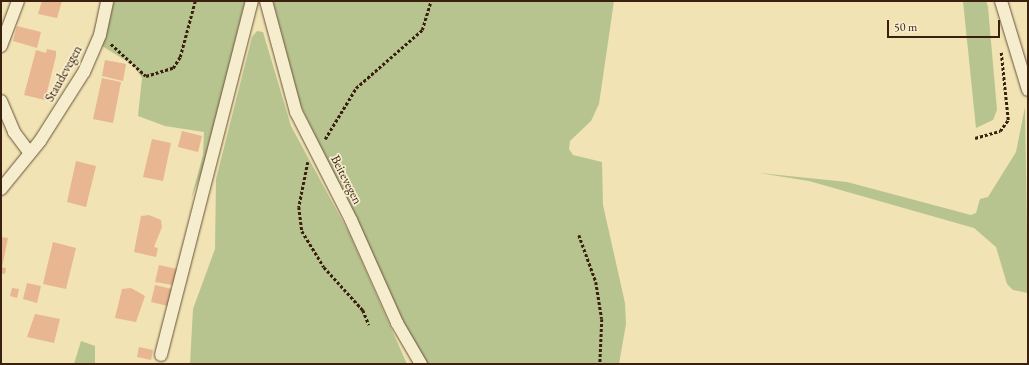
<!DOCTYPE html>
<style>
body{margin:0}
#map{position:relative;width:1029px;height:365px;overflow:hidden;background:#f1e3b3;font-family:"EB Garamond",serif}
div>[style]{position:absolute}
[style*='--x']{left:calc(var(--x)*1px);top:calc(var(--y)*1px);width:calc(var(--w)*1px);rotate:calc(var(--a)*1deg)}
.green>*{inset:0;background:#b7c48f}
.building>*{inset:0;background:#e8b690}
.path>*{height:2.5px;margin-top:-1.25px;transform-origin:0;background:repeating-linear-gradient(90deg,#3b2010 0 3px,transparent 0 5px)}
.roads{filter:drop-shadow(0 0 1px #685139) drop-shadow(0 0 1px #685139)}
.minor>*{height:12px;margin:-6px;padding:0 6px;transform-origin:6px;border-radius:6px;background:#f6edce}
span{translate:-50% -50%;white-space:nowrap;text-align:center;line-height:1.15;-webkit-text-stroke:3.5px #f6edce;paint-order:stroke}
.street-label{font-size:13px;color:#3b2010}
.frame{position:absolute;inset:0;border:2px solid #3b2010;pointer-events:none}
.scale{position:absolute;left:887px;top:20px;width:113px;height:18px;box-sizing:border-box;border:2px solid #3b2010;border-top:0;padding-left:5px;font-size:12px;line-height:14px;white-space:nowrap;color:#3b2010;-webkit-text-stroke:3px #f6edce;paint-order:stroke}
</style>
<div id="map">
<div class="green">
<i style="clip-path:polygon(114px 1px,245px 1px,204px 167px,191px 199px,203px 155px,204px 132px,165px 126px,138px 116px,142px 78px,133px 65px,102px 46px)"></i>
<i style="clip-path:polygon(273px 1px,614px 1px,599px 104px,591px 121px,570px 141px,569px 149px,573px 155px,602px 162px,603px 205px,625px 303px,626px 324px,619px 364px,427px 364px,411px 338px,300px 104px)"></i>
<i style="clip-path:polygon(963px 1px,986px 1px,988px 7px,997px 110px,993px 120px,976px 128px)"></i>
<i style="clip-path:polygon(257px 31px,263px 32px,291px 126px,349px 233px,407px 364px,190px 364px,193px 309px,215px 249px,216px 179px,252px 37px)"></i>
<i style="clip-path:polygon(1025px 107px,1028px 293px,1013px 290px,1007px 284px,996px 247px,974px 228px,809px 181px,759px 173px,847px 182px,971px 215px,976px 213px,980px 199px,988px 197px,1016px 152px)"></i>
<i style="clip-path:polygon(81px 341px,95px 346px,95px 364px,74px 364px)"></i>
</div>
<div class="building">
<i style="clip-path:polygon(42px 1px,62px 1px,57px 18px,38px 14px)"></i>
<i style="clip-path:polygon(17px 26px,41px 32px,37px 48px,13px 41px)"></i>
<i style="clip-path:polygon(47px 49px,56px 51px,56px 56px,45px 100px,24px 95px,36px 50px,46px 53px)"></i>
<i style="clip-path:polygon(105px 60px,126px 64px,123px 81px,102px 76px)"></i>
<i style="clip-path:polygon(102px 78px,121px 82px,113px 123px,93px 119px)"></i>
<i style="clip-path:polygon(182px 131px,202px 136px,198px 152px,178px 147px)"></i>
<i style="clip-path:polygon(152px 139px,171px 143px,163px 181px,143px 177px)"></i>
<i style="clip-path:polygon(76px 161px,96px 166px,86px 207px,67px 202px)"></i>
<i style="clip-path:polygon(149px 215px,161px 220px,162px 227px,154px 247px,158px 248px,156px 257px,134px 252px,141px 216px)"></i>
<i style="clip-path:polygon(1px 237px,8px 238px,2px 267px,1px 267px)"></i>
<i style="clip-path:polygon(53px 242px,76px 248px,66px 289px,43px 284px)"></i>
<i style="clip-path:polygon(159px 265px,177px 269px,173px 285px,155px 282px)"></i>
<i style="clip-path:polygon(1px 267px,6px 268px,5px 274px,1px 273px)"></i>
<i style="clip-path:polygon(27px 283px,41px 286px,37px 303px,23px 299px)"></i>
<i style="clip-path:polygon(155px 285px,172px 289px,168px 306px,151px 302px)"></i>
<i style="clip-path:polygon(12px 288px,19px 289px,17px 298px,10px 296px)"></i>
<i style="clip-path:polygon(131px 288px,145px 296px,136px 322px,115px 318px,122px 289px)"></i>
<i style="clip-path:polygon(35px 314px,60px 319px,54px 343px,27px 337px)"></i>
<i style="clip-path:polygon(139px 347px,153px 350px,151px 360px,137px 357px)"></i>
</div>
<div class="path">
<i style="--x:111;--y:44;--w:47;--a:42.4"></i>
<i style="--x:146;--y:76;--w:28;--a:-17"></i>
<i style="--x:173;--y:68;--w:13;--a:-58"></i>
<i style="--x:180;--y:57;--w:58;--a:-75"></i>
<i style="--x:975;--y:138;--w:26;--a:-16"></i>
<i style="--x:1000;--y:131;--w:14;--a:-54"></i>
<i style="--x:1008;--y:120;--w:68;--a:-95.9"></i>
<i style="--x:325;--y:139;--w:60;--a:-58.7"></i>
<i style="--x:356;--y:88;--w:88;--a:-41.3"></i>
<i style="--x:422;--y:30;--w:30;--a:-73"></i>
<i style="--x:308;--y:162;--w:46;--a:101.3"></i>
<i style="--x:299;--y:207;--w:24;--a:83"></i>
<i style="--x:302;--y:231;--w:42;--a:58.6"></i>
<i style="--x:324;--y:267;--w:58;--a:47.8"></i>
<i style="--x:363;--y:310;--w:16;--a:68"></i>
<i style="--x:579;--y:235;--w:50;--a:70.1"></i>
<i style="--x:596;--y:282;--w:37;--a:81"></i>
<i style="--x:602;--y:319;--w:45;--a:92.5"></i>
</div>
<div class="roads">
<div class="minor">
<i style="--x:266;--y:1;--w:115;--a:74.9"></i>
<i style="--x:296;--y:112;--w:121;--a:63"></i>
<i style="--x:351;--y:220;--w:113;--a:65.9"></i>
<i style="--x:397;--y:323;--w:48;--a:59.7"></i>
<i style="--x:1001;--y:1;--w:93;--a:73.1"></i>
<i style="--x:1;--y:46;--w:48;--a:-69.3"></i>
<i style="--x:1;--y:101;--w:34;--a:67"></i>
<i style="--x:14;--y:132;--w:26;--a:53"></i>
<i style="--x:1;--y:189;--w:62;--a:-50.9"></i>
<i style="--x:40;--y:141;--w:82;--a:-57.5"></i>
<i style="--x:84;--y:72;--w:40;--a:-66.6"></i>
<i style="--x:100;--y:35;--w:35;--a:-78"></i>
<i style="--x:161;--y:355;--w:366;--a:-75.6"></i>
</div>
</div>
<div class="street-label">
<span style="left:64px;top:74px;rotate:-61deg">Staudevegen</span>
<span style="left:346px;top:180px;rotate:63deg">Beitevegen</span>
</div>
<div class="frame"></div>
<div class="scale">50 m</div>
</div>
